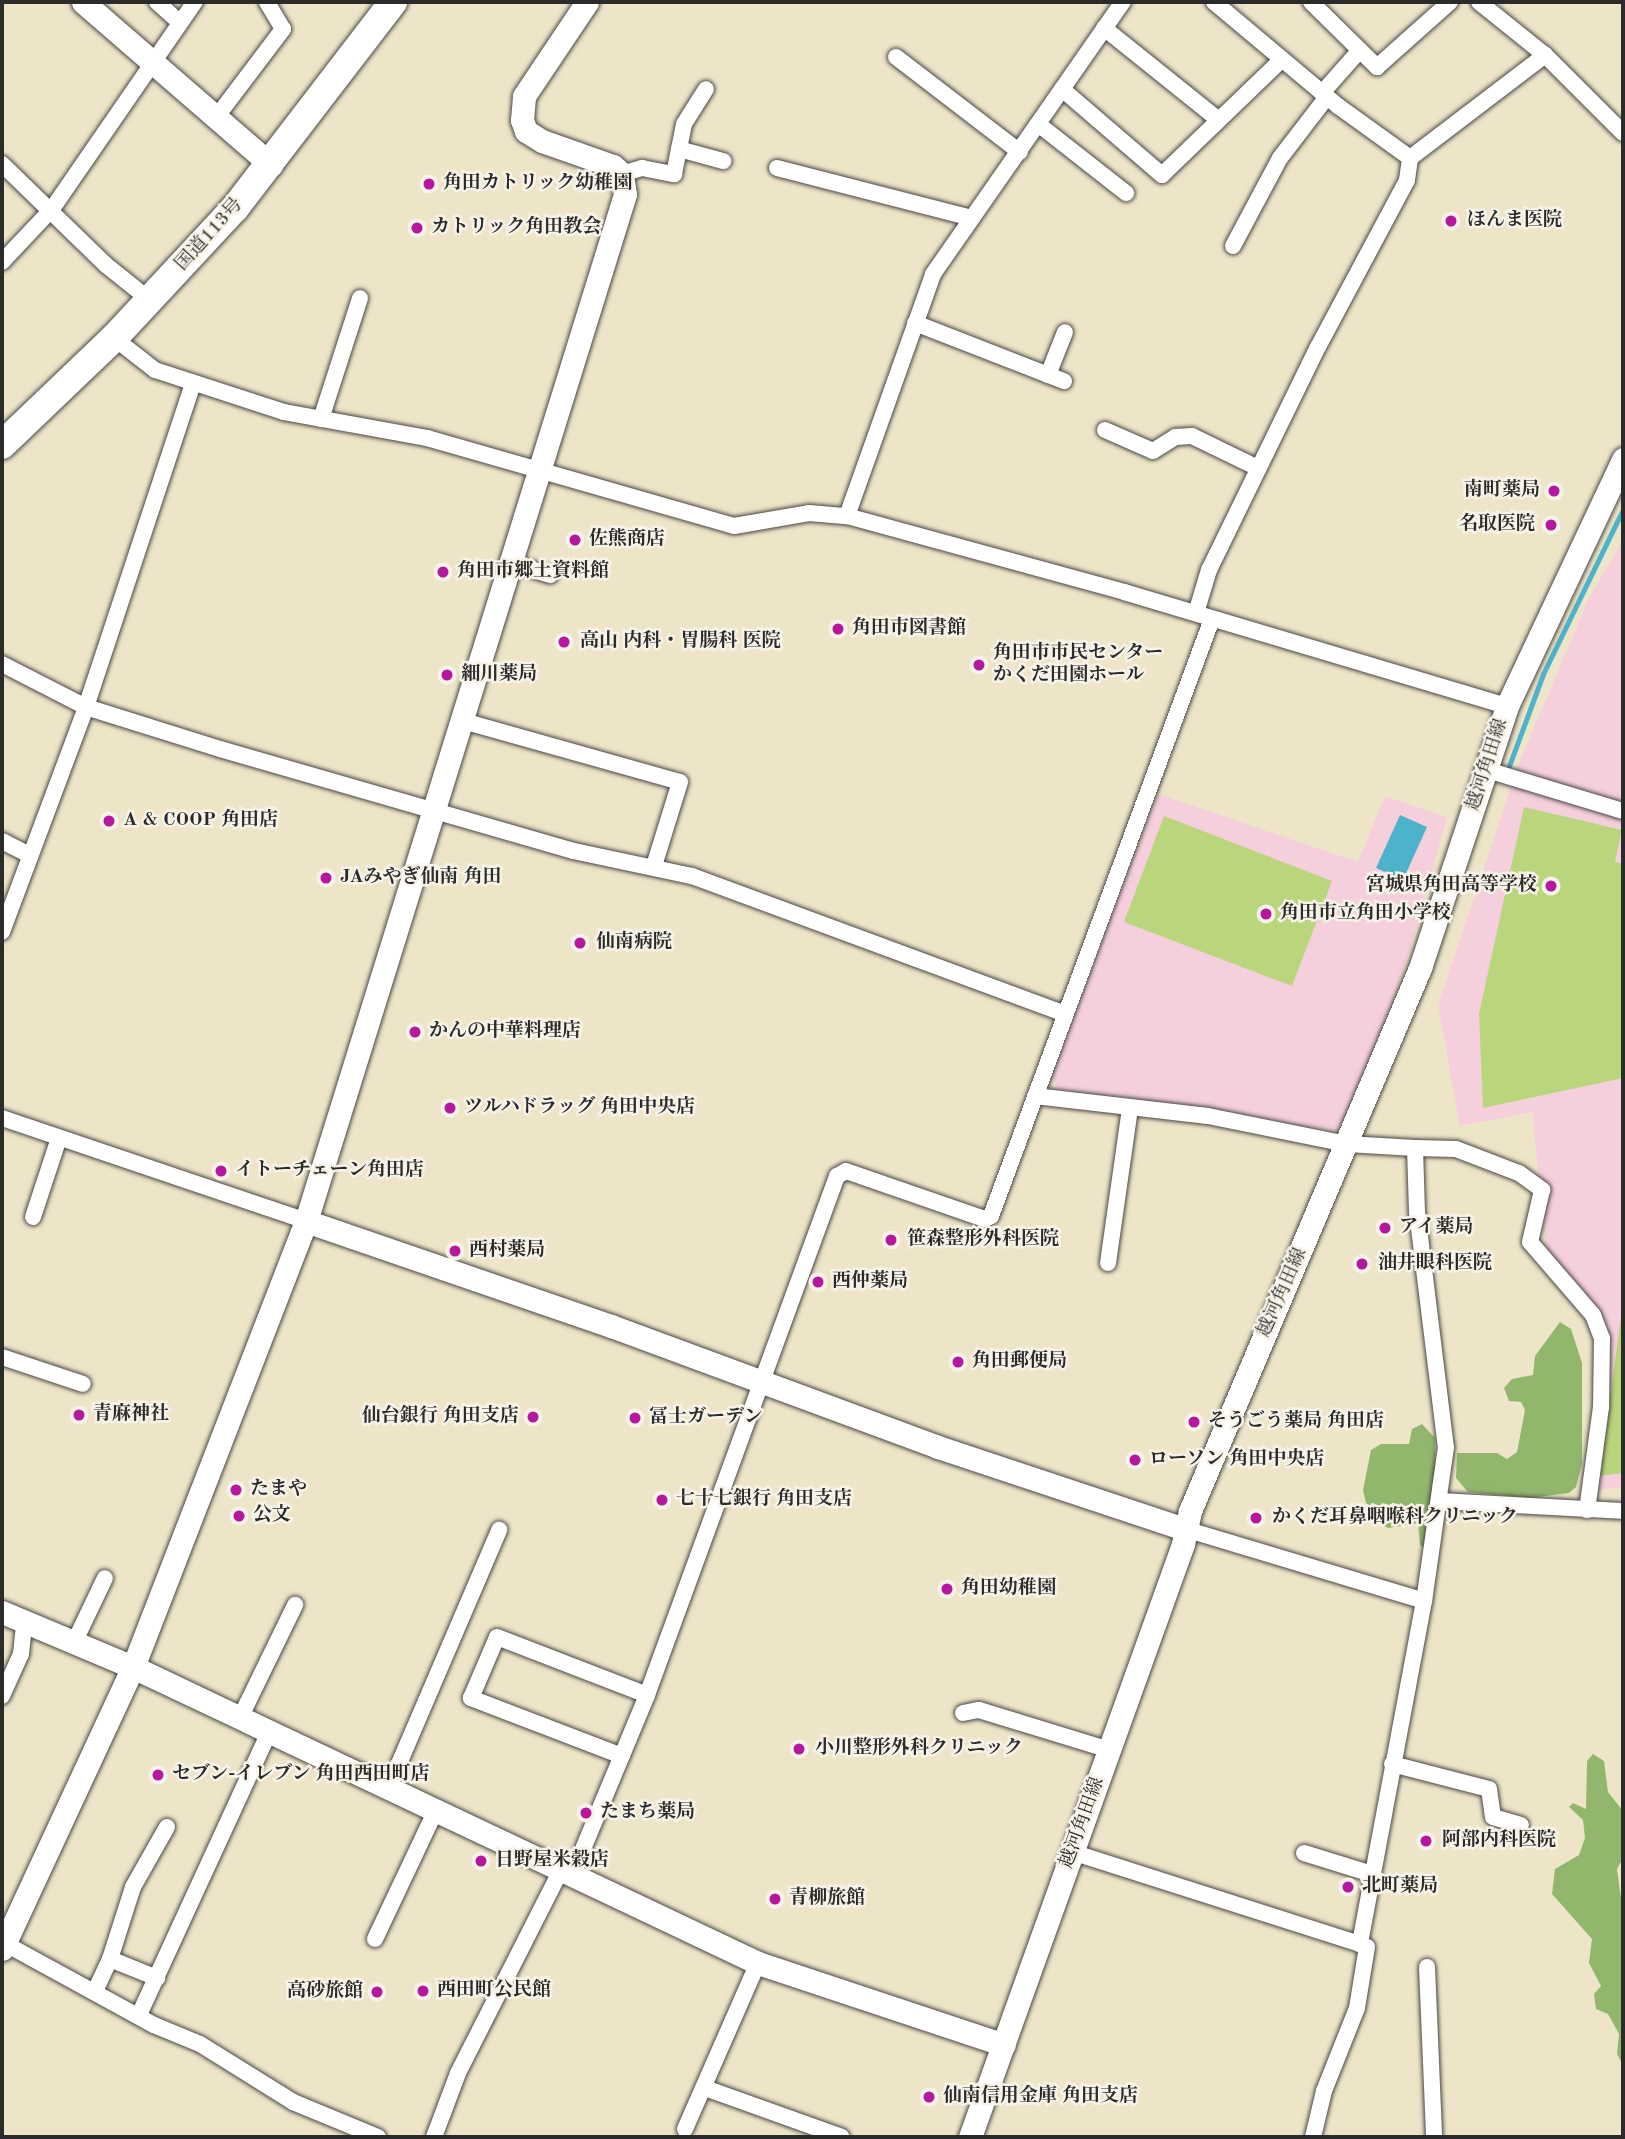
<!DOCTYPE html>
<meta charset="utf-8">
<style>
body{margin:0}
#map{position:relative;width:1625px;height:2139px;overflow:hidden;background:#eee5c9;font-family:"Old Standard TT","Noto Serif JP",serif}
div>[style]{position:absolute}
[style*='--x']{left:calc(var(--x)*1px);top:calc(var(--y)*1px);width:calc(var(--w)*1px);rotate:calc(var(--a)*1deg)}
.built>*{inset:0;background:#f5cfdc}
.green>*{inset:0;background:#b9d67c}
.forest>*{inset:0;background:#92b76c}
.water>*{inset:0;background:#4db3cb}
.stream>*{height:5px;margin:-2.5px;padding:0 2.5px;transform-origin:2.5px;border-radius:2.5px;background:#4db3cb}
.roads{filter:drop-shadow(0 0 2px #484743) drop-shadow(0 0 2px #484743)}
.street>*{height:16px;margin:-8px;padding:0 8px;transform-origin:8px;border-radius:8px;background:#fff}
.secondary>*{height:23px;margin:-11.5px;padding:0 11.5px;transform-origin:11.5px;border-radius:11.5px;background:#fff}
.highway>*{height:28px;margin:-14px;padding:0 14px;transform-origin:14px;border-radius:14px;background:#fff}
.dots>*{width:19px;height:19px;translate:-50% -50%;box-sizing:border-box;border:4px solid #f7f3e8;border-radius:50%}
span{translate:-50% -50%;white-space:nowrap;text-align:center;line-height:1.15;-webkit-text-stroke:5px #f7f3e8;paint-order:stroke}
.poi-label{font-size:19px;color:#2b2b2b;font-weight:700}
.left{translate:0 -50%;text-align:left}
.right{translate:-100% -50%;text-align:right}
.street-label{font-size:19px;color:#2b2b2b}
.frame{position:absolute;inset:0;border:4px solid #2b2b2b;pointer-events:none}
</style>
<div id="map">
<div class="built">
<i style="clip-path:polygon(1623px 540px,1623px 1487px,1598px 1490px,1608px 1334px,1546px 1247px,1532px 1112px,1460px 1126px,1438px 1005px,1518px 766px,1589px 598px)"></i>
<i style="clip-path:polygon(1158px 794px,1358px 862px,1385px 796px,1447px 817px,1405px 967px,1349px 1116px,1337px 1131px,1060px 1093px,1052px 1076px)"></i>
</div>
<div class="green">
<i style="clip-path:polygon(1524px 807px,1622px 830px,1615px 862px,1623px 864px,1623px 1078px,1483px 1108px,1479px 1014px)"></i>
<i style="clip-path:polygon(1164px 816px,1332px 881px,1292px 986px,1124px 922px)"></i>
<i style="clip-path:polygon(1623px 1315px,1623px 1473px,1600px 1476px,1621px 1316px)"></i>
</div>
<div class="forest">
<i style="clip-path:polygon(1560px 1322px,1571px 1329px,1582px 1363px,1582px 1464px,1576px 1487px,1569px 1493px,1530px 1498px,1468px 1492px,1456px 1478px,1457px 1453px,1497px 1453px,1507px 1459px,1517px 1452px,1525px 1410px,1521px 1402px,1509px 1401px,1504px 1388px,1512px 1379px,1533px 1375px,1535px 1356px)"></i>
<i style="clip-path:polygon(1422px 1424px,1435px 1438px,1435px 1508px,1426px 1550px,1420px 1545px,1418px 1523px,1388px 1528px,1377px 1522px,1368px 1512px,1363px 1490px,1371px 1450px,1381px 1444px,1409px 1444px,1412px 1429px)"></i>
<i style="clip-path:polygon(1593px 1754px,1604px 1761px,1608px 1792px,1623px 1811px,1623px 1858px,1617px 1869px,1623px 1913px,1623px 2065px,1617px 2054px,1619px 2034px,1608px 2014px,1596px 2009px,1594px 1994px,1601px 1986px,1589px 1963px,1592px 1939px,1552px 1894px,1555px 1869px,1579px 1855px,1585px 1838px,1583px 1820px,1569px 1807px,1573px 1803px,1586px 1809px,1587px 1761px)"></i>
</div>
<div class="water">
<i style="clip-path:polygon(1400px 815px,1427px 827px,1403px 880px,1376px 868px)"></i>
</div>
<div class="stream">
<i style="--x:1509;--y:766;--w:98;--a:-69.7"></i>
<i style="--x:1543;--y:674;--w:183;--a:-64.1"></i>
</div>
<div class="roads">
<div class="street">
<i style="--x:157;--y:2;--w:30;--a:42"></i>
<i style="--x:1214;--y:2;--w:162;--a:40"></i>
<i style="--x:1338;--y:106;--w:89;--a:35.8"></i>
<i style="--x:1311;--y:2;--w:93;--a:44.6"></i>
<i style="--x:1377;--y:67;--w:98;--a:-41.7"></i>
<i style="--x:1479;--y:2;--w:85;--a:38.8"></i>
<i style="--x:1545;--y:55;--w:110;--a:45"></i>
<i style="--x:1104;--y:28;--w:147;--a:38.7"></i>
<i style="--x:896;--y:57;--w:156;--a:37.5"></i>
<i style="--x:1062;--y:89;--w:132;--a:40.7"></i>
<i style="--x:1162;--y:175;--w:165;--a:-44"></i>
<i style="--x:1322;--y:93;--w:57;--a:-48.5"></i>
<i style="--x:215;--y:119;--w:113;--a:-52.9"></i>
<i style="--x:283;--y:29;--w:31;--a:-121"></i>
<i style="--x:1038;--y:124;--w:112;--a:38.1"></i>
<i style="--x:679;--y:149;--w:46;--a:15.3"></i>
<i style="--x:2;--y:164;--w:145;--a:44.2"></i>
<i style="--x:106;--y:265;--w:58;--a:38.7"></i>
<i style="--x:777;--y:168;--w:201;--a:14.4"></i>
<i style="--x:622;--y:174;--w:21;--a:-17"></i>
<i style="--x:642;--y:168;--w:33;--a:11"></i>
<i style="--x:674;--y:174;--w:51;--a:-78.7"></i>
<i style="--x:684;--y:124;--w:41;--a:-57.8"></i>
<i style="--x:1233;--y:246;--w:100;--a:-61.9"></i>
<i style="--x:1280;--y:158;--w:77;--a:-52.4"></i>
<i style="--x:2;--y:262;--w:73;--a:-46.7"></i>
<i style="--x:52;--y:209;--w:252;--a:-55.4"></i>
<i style="--x:915;--y:323;--w:160;--a:21.3"></i>
<i style="--x:114;--y:338;--w:52;--a:38"></i>
<i style="--x:155;--y:370;--w:136;--a:18"></i>
<i style="--x:284;--y:412;--w:145;--a:10.3"></i>
<i style="--x:427;--y:438;--w:319;--a:16"></i>
<i style="--x:734;--y:526;--w:76;--a:-9.8"></i>
<i style="--x:809;--y:513;--w:38;--a:5"></i>
<i style="--x:847;--y:516;--w:287;--a:15.3"></i>
<i style="--x:1124;--y:592;--w:400;--a:16.6"></i>
<i style="--x:1048;--y:375;--w:46;--a:-68.4"></i>
<i style="--x:321;--y:419;--w:127;--a:-72.1"></i>
<i style="--x:1105;--y:430;--w:52;--a:23.6"></i>
<i style="--x:1153;--y:451;--w:26;--a:-32"></i>
<i style="--x:1175;--y:437;--w:17;--a:-3"></i>
<i style="--x:1192;--y:436;--w:73;--a:25.9"></i>
<i style="--x:847;--y:516;--w:257;--a:-70.4"></i>
<i style="--x:933;--y:274;--w:332;--a:-55.1"></i>
<i style="--x:511;--y:563;--w:41;--a:17.1"></i>
<i style="--x:1196;--y:613;--w:45;--a:-73.2"></i>
<i style="--x:1209;--y:570;--w:248;--a:-64"></i>
<i style="--x:1318;--y:347;--w:189;--a:-61.9"></i>
<i style="--x:1407;--y:180;--w:22;--a:-82"></i>
<i style="--x:1410;--y:158;--w:170;--a:-37.3"></i>
<i style="--x:2;--y:664;--w:94;--a:27.1"></i>
<i style="--x:86;--y:707;--w:140;--a:17.4"></i>
<i style="--x:220;--y:749;--w:368;--a:16.1"></i>
<i style="--x:574;--y:851;--w:121;--a:12"></i>
<i style="--x:692;--y:876;--w:398;--a:20.3"></i>
<i style="--x:463;--y:721;--w:225;--a:15.7"></i>
<i style="--x:680;--y:782;--w:88;--a:107.2"></i>
<i style="--x:1487;--y:770;--w:142;--a:16.8"></i>
<i style="--x:2;--y:841;--w:29;--a:27"></i>
<i style="--x:2;--y:932;--w:240;--a:-69.5"></i>
<i style="--x:86;--y:707;--w:341;--a:-71.7"></i>
<i style="--x:1035;--y:1096;--w:174;--a:6.6"></i>
<i style="--x:1208;--y:1116;--w:142;--a:11.4"></i>
<i style="--x:1347;--y:1144;--w:68;--a:3.4"></i>
<i style="--x:1415;--y:1148;--w:64;--a:88.2"></i>
<i style="--x:1417;--y:1212;--w:237;--a:83"></i>
<i style="--x:1446;--y:1447;--w:156;--a:98.1"></i>
<i style="--x:1424;--y:1601;--w:349;--a:100.6"></i>
<i style="--x:1360;--y:1944;--w:302;--a:-162.3"></i>
<i style="--x:2;--y:1118;--w:321;--a:18.7"></i>
<i style="--x:1415;--y:1148;--w:41;--a:1.4"></i>
<i style="--x:1456;--y:1149;--w:67;--a:20.9"></i>
<i style="--x:1519;--y:1173;--w:29;--a:36"></i>
<i style="--x:1542;--y:1190;--w:53;--a:103"></i>
<i style="--x:1530;--y:1242;--w:96;--a:49.2"></i>
<i style="--x:1593;--y:1315;--w:25;--a:69"></i>
<i style="--x:1602;--y:1338;--w:69;--a:90.8"></i>
<i style="--x:1601;--y:1407;--w:104;--a:97.7"></i>
<i style="--x:33;--y:1217;--w:83;--a:-71.8"></i>
<i style="--x:1108;--y:1263;--w:157;--a:-81.9"></i>
<i style="--x:2;--y:1357;--w:85;--a:18.4"></i>
<i style="--x:1439;--y:1501;--w:184;--a:3.1"></i>
<i style="--x:1188;--y:1530;--w:246;--a:16.7"></i>
<i style="--x:73;--y:1645;--w:74;--a:-64.5"></i>
<i style="--x:2;--y:1696;--w:46;--a:-65.7"></i>
<i style="--x:21;--y:1654;--w:31;--a:-84"></i>
<i style="--x:963;--y:1713;--w:16;--a:-11"></i>
<i style="--x:979;--y:1710;--w:137;--a:17"></i>
<i style="--x:240;--y:1718;--w:126;--a:-64"></i>
<i style="--x:622;--y:1756;--w:162;--a:-159"></i>
<i style="--x:471;--y:1698;--w:66;--a:-66.9"></i>
<i style="--x:497;--y:1637;--w:161;--a:21.1"></i>
<i style="--x:1392;--y:1764;--w:100;--a:14.5"></i>
<i style="--x:1489;--y:1789;--w:28;--a:82"></i>
<i style="--x:1493;--y:1817;--w:29;--a:16"></i>
<i style="--x:389;--y:1787;--w:280;--a:-66.8"></i>
<i style="--x:1304;--y:1853;--w:71;--a:17.2"></i>
<i style="--x:573;--y:1873;--w:193;--a:-67.4"></i>
<i style="--x:647;--y:1695;--w:553;--a:-69.89"></i>
<i style="--x:837;--y:1176;--w:10;--a:-29"></i>
<i style="--x:846;--y:1171;--w:147;--a:19.1"></i>
<i style="--x:985;--y:1219;--w:7;--a:-27"></i>
<i style="--x:991;--y:1216;--w:637;--a:-69.69"></i>
<i style="--x:375;--y:1939;--w:145;--a:-64.7"></i>
<i style="--x:4;--y:1943;--w:171;--a:28.7"></i>
<i style="--x:154;--y:2025;--w:50;--a:22.4"></i>
<i style="--x:200;--y:2044;--w:110;--a:31.9"></i>
<i style="--x:293;--y:2102;--w:92;--a:22.4"></i>
<i style="--x:110;--y:1959;--w:76;--a:-72.3"></i>
<i style="--x:133;--y:1887;--w:69;--a:-60.5"></i>
<i style="--x:1427;--y:1967;--w:170;--a:87.6"></i>
<i style="--x:96;--y:1989;--w:33;--a:-65"></i>
<i style="--x:110;--y:1959;--w:51;--a:22"></i>
<i style="--x:139;--y:2015;--w:311;--a:-65.3"></i>
<i style="--x:705;--y:2088;--w:145;--a:19.7"></i>
<i style="--x:685;--y:2129;--w:181;--a:-66.3"></i>
<i style="--x:434;--y:2137;--w:68;--a:-69.4"></i>
<i style="--x:458;--y:2073;--w:230;--a:-63.1"></i>
<i style="--x:1313;--y:2137;--w:47;--a:-76.6"></i>
<i style="--x:1324;--y:2091;--w:89;--a:-68.3"></i>
<i style="--x:1357;--y:2008;--w:62;--a:-80.7"></i>
</div>
<div class="secondary">
<i style="--x:83;--y:2;--w:249;--a:40.9"></i>
<i style="--x:306;--y:1221;--w:323;--a:19"></i>
<i style="--x:611;--y:1326;--w:349;--a:20.3"></i>
<i style="--x:938;--y:1447;--w:263;--a:18.4"></i>
<i style="--x:2;--y:1612;--w:142;--a:22.8"></i>
<i style="--x:133;--y:1667;--w:692;--a:25.34"></i>
<i style="--x:758;--y:1963;--w:259;--a:18.4"></i>
<i style="--x:2;--y:1949;--w:311;--a:-65.1"></i>
<i style="--x:133;--y:1667;--w:478;--a:-68.8"></i>
<i style="--x:306;--y:1221;--w:1075;--a:-72.74"></i>
<i style="--x:625;--y:194;--w:20;--a:-99"></i>
<i style="--x:622;--y:174;--w:12;--a:-138"></i>
<i style="--x:613;--y:166;--w:75;--a:-160.6"></i>
<i style="--x:542;--y:141;--w:19;--a:-148"></i>
<i style="--x:526;--y:131;--w:12;--a:-110"></i>
<i style="--x:522;--y:120;--w:24;--a:-85"></i>
<i style="--x:524;--y:96;--w:113;--a:-56.2"></i>
<i style="--x:970;--y:2137;--w:630;--a:-70.24"></i>
<i style="--x:1183;--y:1544;--w:34;--a:-78"></i>
<i style="--x:1190;--y:1511;--w:590;--a:-67.04"></i>
<i style="--x:1420;--y:968;--w:276;--a:-71.6"></i>
<i style="--x:1507;--y:706;--w:273;--a:-64.8"></i>
</div>
<div class="highway">
<i style="--x:2;--y:445;--w:155;--a:-43.7"></i>
<i style="--x:114;--y:338;--w:178;--a:-47.1"></i>
<i style="--x:235;--y:208;--w:260;--a:-52.5"></i>
</div>
</div>
<div class="dots">
<i style="left:429px;top:184px;background:#b5179e"></i>
<i style="left:1451px;top:221px;background:#b5179e"></i>
<i style="left:417px;top:228px;background:#b5179e"></i>
<i style="left:1554px;top:491px;background:#b5179e"></i>
<i style="left:1551px;top:525px;background:#b5179e"></i>
<i style="left:575px;top:540px;background:#b5179e"></i>
<i style="left:443px;top:572px;background:#b5179e"></i>
<i style="left:838px;top:629px;background:#b5179e"></i>
<i style="left:564px;top:642px;background:#b5179e"></i>
<i style="left:979px;top:665px;background:#b5179e"></i>
<i style="left:447px;top:675px;background:#b5179e"></i>
<i style="left:109px;top:821px;background:#b5179e"></i>
<i style="left:326px;top:878px;background:#b5179e"></i>
<i style="left:1551px;top:886px;background:#b5179e"></i>
<i style="left:1266px;top:914px;background:#b5179e"></i>
<i style="left:580px;top:943px;background:#b5179e"></i>
<i style="left:415px;top:1032px;background:#b5179e"></i>
<i style="left:450px;top:1108px;background:#b5179e"></i>
<i style="left:221px;top:1171px;background:#b5179e"></i>
<i style="left:1385px;top:1228px;background:#b5179e"></i>
<i style="left:891px;top:1240px;background:#b5179e"></i>
<i style="left:455px;top:1251px;background:#b5179e"></i>
<i style="left:1362px;top:1264px;background:#b5179e"></i>
<i style="left:818px;top:1282px;background:#b5179e"></i>
<i style="left:958px;top:1362px;background:#b5179e"></i>
<i style="left:79px;top:1415px;background:#b5179e"></i>
<i style="left:533px;top:1417px;background:#b5179e"></i>
<i style="left:635px;top:1418px;background:#b5179e"></i>
<i style="left:1194px;top:1422px;background:#b5179e"></i>
<i style="left:1135px;top:1460px;background:#b5179e"></i>
<i style="left:236px;top:1490px;background:#b5179e"></i>
<i style="left:662px;top:1500px;background:#b5179e"></i>
<i style="left:239px;top:1516px;background:#b5179e"></i>
<i style="left:1256px;top:1518px;background:#b5179e"></i>
<i style="left:947px;top:1589px;background:#b5179e"></i>
<i style="left:799px;top:1749px;background:#b5179e"></i>
<i style="left:158px;top:1775px;background:#b5179e"></i>
<i style="left:586px;top:1813px;background:#b5179e"></i>
<i style="left:1426px;top:1841px;background:#b5179e"></i>
<i style="left:481px;top:1861px;background:#b5179e"></i>
<i style="left:1348px;top:1887px;background:#b5179e"></i>
<i style="left:775px;top:1899px;background:#b5179e"></i>
<i style="left:423px;top:1991px;background:#b5179e"></i>
<i style="left:377px;top:1992px;background:#b5179e"></i>
<i style="left:929px;top:2097px;background:#b5179e"></i>
</div>
<div class="poi-label">
<span class="left" style="left:443px;top:184px">角田カトリック幼稚園</span>
<span class="left" style="left:1467px;top:221px">ほんま医院</span>
<span class="left" style="left:431px;top:228px">カトリック角田教会</span>
<span class="right" style="left:1540px;top:491px">南町薬局</span>
<span class="right" style="left:1535px;top:525px">名取医院</span>
<span class="left" style="left:589px;top:540px">佐熊商店</span>
<span class="left" style="left:457px;top:572px">角田市郷土資料館</span>
<span class="left" style="left:852px;top:629px">角田市図書館</span>
<span class="left" style="left:580px;top:642px">高山 内科・胃腸科 医院</span>
<span class="left" style="left:993px;top:665px">角田市市民センター<br>かくだ田園ホール</span>
<span class="left" style="left:461px;top:675px">細川薬局</span>
<span class="left" style="left:123px;top:821px">A &amp; COOP 角田店</span>
<span class="left" style="left:340px;top:878px">JAみやぎ仙南 角田</span>
<span class="right" style="left:1537px;top:886px">宮城県角田高等学校</span>
<span class="left" style="left:1280px;top:914px">角田市立角田小学校</span>
<span class="left" style="left:596px;top:943px">仙南病院</span>
<span class="left" style="left:429px;top:1032px">かんの中華料理店</span>
<span class="left" style="left:464px;top:1108px">ツルハドラッグ 角田中央店</span>
<span class="left" style="left:235px;top:1171px">イトーチェーン角田店</span>
<span class="left" style="left:1399px;top:1228px">アイ薬局</span>
<span class="left" style="left:907px;top:1240px">笹森整形外科医院</span>
<span class="left" style="left:469px;top:1251px">西村薬局</span>
<span class="left" style="left:1378px;top:1264px">油井眼科医院</span>
<span class="left" style="left:832px;top:1282px">西仲薬局</span>
<span class="left" style="left:972px;top:1362px">角田郵便局</span>
<span class="left" style="left:93px;top:1415px">青麻神社</span>
<span class="right" style="left:519px;top:1417px">仙台銀行 角田支店</span>
<span class="left" style="left:649px;top:1418px">冨士ガーデン</span>
<span class="left" style="left:1208px;top:1422px">そうごう薬局 角田店</span>
<span class="left" style="left:1149px;top:1460px">ローソン 角田中央店</span>
<span class="left" style="left:250px;top:1490px">たまや</span>
<span class="left" style="left:676px;top:1500px">七十七銀行 角田支店</span>
<span class="left" style="left:253px;top:1516px">公文</span>
<span class="left" style="left:1272px;top:1518px">かくだ耳鼻咽喉科クリニック</span>
<span class="left" style="left:961px;top:1589px">角田幼稚園</span>
<span class="left" style="left:815px;top:1749px">小川整形外科クリニック</span>
<span class="left" style="left:172px;top:1775px">セブン-イレブン 角田西田町店</span>
<span class="left" style="left:600px;top:1813px">たまち薬局</span>
<span class="left" style="left:1442px;top:1841px">阿部内科医院</span>
<span class="left" style="left:495px;top:1861px">日野屋米穀店</span>
<span class="left" style="left:1362px;top:1887px">北町薬局</span>
<span class="left" style="left:789px;top:1899px">青柳旅館</span>
<span class="left" style="left:437px;top:1991px">西田町公民館</span>
<span class="right" style="left:363px;top:1992px">高砂旅館</span>
<span class="left" style="left:943px;top:2097px">仙南信用金庫 角田支店</span>
</div>
<div class="street-label">
<span style="left:210px;top:235px;rotate:-48deg">国道113号</span>
<span style="left:1488px;top:765px;rotate:-72deg">越河角田線</span>
<span style="left:1283px;top:1293px;rotate:-66deg">越河角田線</span>
<span style="left:1083px;top:1823px;rotate:-70deg">越河角田線</span>
</div>
<div class="frame"></div>
</div>
